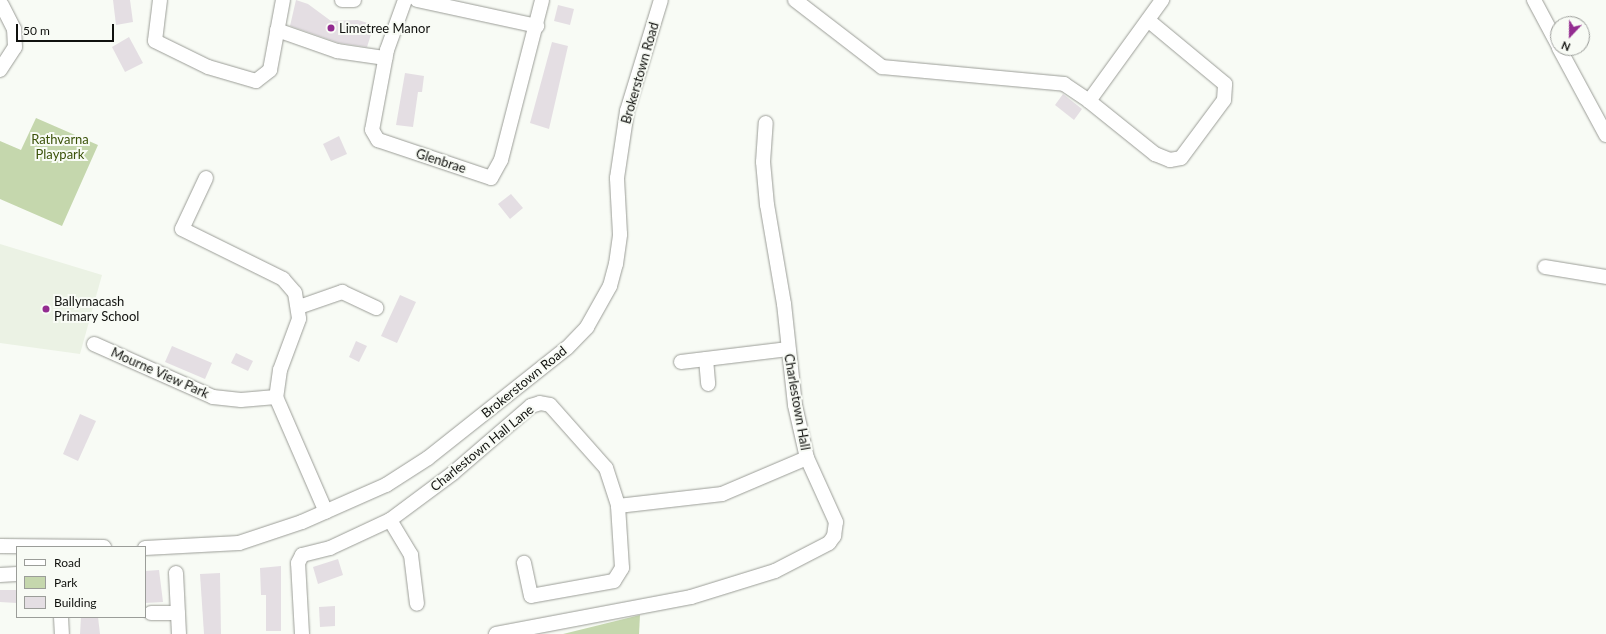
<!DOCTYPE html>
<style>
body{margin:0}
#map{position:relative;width:1606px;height:634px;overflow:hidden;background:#f8fbf5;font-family:Lato,sans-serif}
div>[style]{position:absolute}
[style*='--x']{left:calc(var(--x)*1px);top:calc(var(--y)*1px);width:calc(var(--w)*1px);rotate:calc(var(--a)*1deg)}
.built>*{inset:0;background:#ebf2e4}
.green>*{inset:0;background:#c5d7ad}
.building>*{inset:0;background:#e4dee3}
.roads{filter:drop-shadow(0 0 1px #9b9d97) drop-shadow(0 0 1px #9b9d97)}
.minor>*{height:14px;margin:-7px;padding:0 7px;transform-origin:7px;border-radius:7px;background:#fff}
.dots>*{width:11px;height:11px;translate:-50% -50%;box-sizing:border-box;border:2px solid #f8fbf5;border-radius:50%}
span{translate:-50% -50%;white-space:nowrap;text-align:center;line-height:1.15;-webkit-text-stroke:4px #f8fbf5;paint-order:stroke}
.poi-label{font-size:13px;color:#10110e}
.left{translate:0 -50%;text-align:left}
.street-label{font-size:13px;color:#10110e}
.park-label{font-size:13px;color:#3b5209}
.legend{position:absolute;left:16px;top:546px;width:130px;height:72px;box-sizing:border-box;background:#f8fbf5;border:1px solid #9b9d99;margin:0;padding:5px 7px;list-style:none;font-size:12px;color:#10110e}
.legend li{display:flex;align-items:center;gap:8px;height:20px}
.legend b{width:20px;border:1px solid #9b9d99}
.north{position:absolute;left:1550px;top:16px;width:40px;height:40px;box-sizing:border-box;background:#f8fbf5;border:1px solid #9b9d99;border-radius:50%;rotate:202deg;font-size:11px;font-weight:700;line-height:16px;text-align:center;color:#10110e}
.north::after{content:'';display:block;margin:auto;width:14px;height:18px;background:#932c90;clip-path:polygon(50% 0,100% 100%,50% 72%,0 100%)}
.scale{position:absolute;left:16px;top:24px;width:98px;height:18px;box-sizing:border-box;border:2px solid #10110e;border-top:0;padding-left:5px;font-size:12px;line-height:14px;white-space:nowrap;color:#10110e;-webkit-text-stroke:3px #f8fbf5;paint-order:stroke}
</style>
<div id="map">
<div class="built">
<i style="clip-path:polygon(0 244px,102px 275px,80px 354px,0 343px)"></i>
</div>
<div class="green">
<i style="clip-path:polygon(36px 118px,98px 145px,62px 226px,0 199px,0 141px,21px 150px)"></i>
<i style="clip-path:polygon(640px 615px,639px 634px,563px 634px)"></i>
</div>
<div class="building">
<i style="clip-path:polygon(113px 0,130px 0,133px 22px,116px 25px)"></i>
<i style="clip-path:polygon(296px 0,308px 4px,331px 21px,358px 20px,374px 25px,367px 47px,339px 43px,290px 26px)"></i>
<i style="clip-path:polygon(558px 5px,574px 9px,570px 25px,554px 21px)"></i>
<i style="clip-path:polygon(129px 37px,143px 63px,125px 72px,112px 47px)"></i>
<i style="clip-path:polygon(552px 42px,568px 46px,549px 129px,530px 123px)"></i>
<i style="clip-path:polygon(405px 73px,424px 76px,422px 92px,418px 92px,413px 127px,396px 125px)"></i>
<i style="clip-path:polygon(1063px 94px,1082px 109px,1074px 120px,1055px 105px)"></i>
<i style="clip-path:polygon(339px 136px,347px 154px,331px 161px,323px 144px)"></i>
<i style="clip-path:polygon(511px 194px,523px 208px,510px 219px,498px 204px)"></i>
<i style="clip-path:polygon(400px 295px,416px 302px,397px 343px,381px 336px)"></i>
<i style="clip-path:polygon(356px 341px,367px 346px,359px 362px,349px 357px)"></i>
<i style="clip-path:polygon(172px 346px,212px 363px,205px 379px,165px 362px)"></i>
<i style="clip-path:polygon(236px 353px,253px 361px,248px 371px,231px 363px)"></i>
<i style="clip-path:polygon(80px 414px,96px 421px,78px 461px,63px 454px)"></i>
<i style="clip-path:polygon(338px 559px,343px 575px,318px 584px,313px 567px)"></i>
<i style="clip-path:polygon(281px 566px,281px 631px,266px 631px,266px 595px,261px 595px,260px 568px)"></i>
<i style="clip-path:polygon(159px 570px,163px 602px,145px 603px,145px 571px)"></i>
<i style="clip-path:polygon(220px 573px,221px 634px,204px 634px,200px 574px)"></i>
<i style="clip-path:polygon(0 590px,17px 590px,17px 603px,0 602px)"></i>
<i style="clip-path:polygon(335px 606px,335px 626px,320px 627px,319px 607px)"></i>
<i style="clip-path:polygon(81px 617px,98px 617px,100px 634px,80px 634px)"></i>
</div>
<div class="roads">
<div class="minor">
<i style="--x:160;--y:0;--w:41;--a:97"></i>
<i style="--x:155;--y:41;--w:59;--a:26.1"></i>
<i style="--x:208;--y:67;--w:50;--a:16.3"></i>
<i style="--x:256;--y:81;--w:18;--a:-38"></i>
<i style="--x:270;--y:70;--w:71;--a:-79.5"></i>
<i style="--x:342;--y:0;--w:12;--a:0"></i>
<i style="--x:405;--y:0;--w:53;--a:109.8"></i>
<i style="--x:387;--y:50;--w:81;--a:100.6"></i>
<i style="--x:372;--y:130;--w:12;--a:59"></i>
<i style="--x:378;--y:140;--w:119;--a:18.6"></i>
<i style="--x:491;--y:178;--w:21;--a:-61"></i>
<i style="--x:501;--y:160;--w:165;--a:-75.6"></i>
<i style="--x:417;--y:0;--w:123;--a:12.2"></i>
<i style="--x:795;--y:0;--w:110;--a:37.6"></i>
<i style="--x:882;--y:67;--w:183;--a:5.3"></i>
<i style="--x:1064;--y:84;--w:30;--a:34"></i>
<i style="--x:1089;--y:101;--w:125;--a:-54.1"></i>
<i style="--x:1534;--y:0;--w:51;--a:61.9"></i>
<i style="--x:277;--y:30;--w:64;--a:19.3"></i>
<i style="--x:337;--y:51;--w:49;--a:8.3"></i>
<i style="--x:1559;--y:48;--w:99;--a:61.6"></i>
<i style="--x:0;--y:70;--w:27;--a:-57"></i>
<i style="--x:15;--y:47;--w:18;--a:-93"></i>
<i style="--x:14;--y:29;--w:27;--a:-117"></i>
<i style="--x:1089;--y:101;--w:85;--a:38.8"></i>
<i style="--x:1155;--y:154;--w:16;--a:22"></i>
<i style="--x:1170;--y:160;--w:11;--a:-10"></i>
<i style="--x:1181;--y:158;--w:72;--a:-53.4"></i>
<i style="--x:1224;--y:100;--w:16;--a:-86"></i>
<i style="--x:1225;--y:84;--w:100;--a:-140.3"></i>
<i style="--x:206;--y:178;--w:56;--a:115.2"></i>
<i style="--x:182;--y:229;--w:113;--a:26.3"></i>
<i style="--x:283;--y:279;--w:18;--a:49"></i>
<i style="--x:295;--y:293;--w:26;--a:81"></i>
<i style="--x:299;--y:319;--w:54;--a:110.4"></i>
<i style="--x:280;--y:370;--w:27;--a:98"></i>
<i style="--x:276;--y:397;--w:125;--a:66.5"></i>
<i style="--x:1545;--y:267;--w:62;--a:9.3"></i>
<i style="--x:299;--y:307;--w:46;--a:-19.2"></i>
<i style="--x:342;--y:292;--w:38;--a:25"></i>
<i style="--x:94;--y:344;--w:130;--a:24"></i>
<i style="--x:213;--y:397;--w:28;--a:6"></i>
<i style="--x:241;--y:400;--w:35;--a:-5"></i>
<i style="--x:706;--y:359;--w:25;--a:85"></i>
<i style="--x:681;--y:362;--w:108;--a:-6.9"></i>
<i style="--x:618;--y:506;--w:105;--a:-6.6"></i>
<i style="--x:722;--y:494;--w:92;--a:-23"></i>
<i style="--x:390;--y:520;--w:41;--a:59"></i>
<i style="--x:411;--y:555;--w:49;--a:83"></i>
<i style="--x:0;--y:546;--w:104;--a:0.6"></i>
<i style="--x:145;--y:548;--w:94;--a:-3"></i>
<i style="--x:239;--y:543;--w:66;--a:-18.4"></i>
<i style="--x:302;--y:522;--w:92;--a:-23.8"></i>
<i style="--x:386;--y:485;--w:50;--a:-32.7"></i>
<i style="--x:428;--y:458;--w:177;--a:-38.4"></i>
<i style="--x:567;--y:348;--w:29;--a:-46"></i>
<i style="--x:587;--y:327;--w:47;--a:-60.7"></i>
<i style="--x:610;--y:286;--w:23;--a:-75"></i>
<i style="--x:616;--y:264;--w:30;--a:-82"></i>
<i style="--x:620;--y:234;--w:56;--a:-93.1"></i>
<i style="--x:617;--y:178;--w:68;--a:-81.5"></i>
<i style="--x:627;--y:111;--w:116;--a:-73"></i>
<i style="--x:176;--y:573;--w:61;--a:87.2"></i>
<i style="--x:0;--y:575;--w:17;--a:-3"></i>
<i style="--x:151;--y:613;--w:27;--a:0"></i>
<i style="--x:61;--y:617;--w:17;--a:87"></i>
<i style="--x:302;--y:634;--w:71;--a:-93.2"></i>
<i style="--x:298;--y:563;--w:9;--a:-63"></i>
<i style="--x:302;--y:555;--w:29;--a:-14"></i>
<i style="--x:330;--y:548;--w:66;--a:-25"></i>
<i style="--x:390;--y:520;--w:79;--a:-36.7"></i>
<i style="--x:453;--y:473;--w:103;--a:-40.7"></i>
<i style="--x:531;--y:406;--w:9;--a:-18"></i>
<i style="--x:540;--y:403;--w:10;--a:11"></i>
<i style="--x:550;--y:405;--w:84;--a:48.4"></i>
<i style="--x:606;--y:468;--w:40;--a:72"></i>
<i style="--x:618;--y:506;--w:62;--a:86.3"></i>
<i style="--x:622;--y:568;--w:15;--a:122"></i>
<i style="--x:614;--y:581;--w:84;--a:169.8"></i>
<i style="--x:531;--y:596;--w:34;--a:-102"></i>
<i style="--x:496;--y:634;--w:198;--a:-10.7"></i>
<i style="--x:691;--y:597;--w:88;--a:-17.2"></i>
<i style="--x:775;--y:571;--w:61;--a:-27.4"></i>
<i style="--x:829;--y:543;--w:9;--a:-54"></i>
<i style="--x:834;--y:536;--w:14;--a:-82"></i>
<i style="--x:836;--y:522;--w:70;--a:-114.4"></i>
<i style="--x:807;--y:458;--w:54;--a:-102.8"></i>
<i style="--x:795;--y:405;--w:102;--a:-96.2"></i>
<i style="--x:784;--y:304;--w:100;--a:-99.7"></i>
<i style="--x:767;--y:205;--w:43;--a:-95.3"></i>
<i style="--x:763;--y:162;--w:39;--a:-86"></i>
</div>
</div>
<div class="dots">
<i style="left:331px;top:28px;background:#932c90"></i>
<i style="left:46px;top:309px;background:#932c90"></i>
</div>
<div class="poi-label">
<span class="left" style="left:339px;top:28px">Limetree Manor</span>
<span class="left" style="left:54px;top:309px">Ballymacash<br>Primary School</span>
</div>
<div class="street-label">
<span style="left:640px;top:73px;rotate:-74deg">Brokerstown Road</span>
<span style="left:441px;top:161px;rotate:18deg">Glenbrae</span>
<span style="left:160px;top:373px;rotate:24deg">Mourne View Park</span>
<span style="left:524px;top:382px;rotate:-39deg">Brokerstown Road</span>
<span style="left:797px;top:402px;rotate:80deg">Charlestown Hall</span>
<span style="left:482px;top:448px;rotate:-39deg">Charlestown Hall Lane</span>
</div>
<div class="park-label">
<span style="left:60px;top:147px">Rathvarna<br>Playpark</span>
</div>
<ul class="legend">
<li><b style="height:5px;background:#fff"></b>Road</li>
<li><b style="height:11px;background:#c5d7ad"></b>Park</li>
<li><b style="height:11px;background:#e4dee3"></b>Building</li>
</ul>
<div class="north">N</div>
<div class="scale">50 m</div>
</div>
